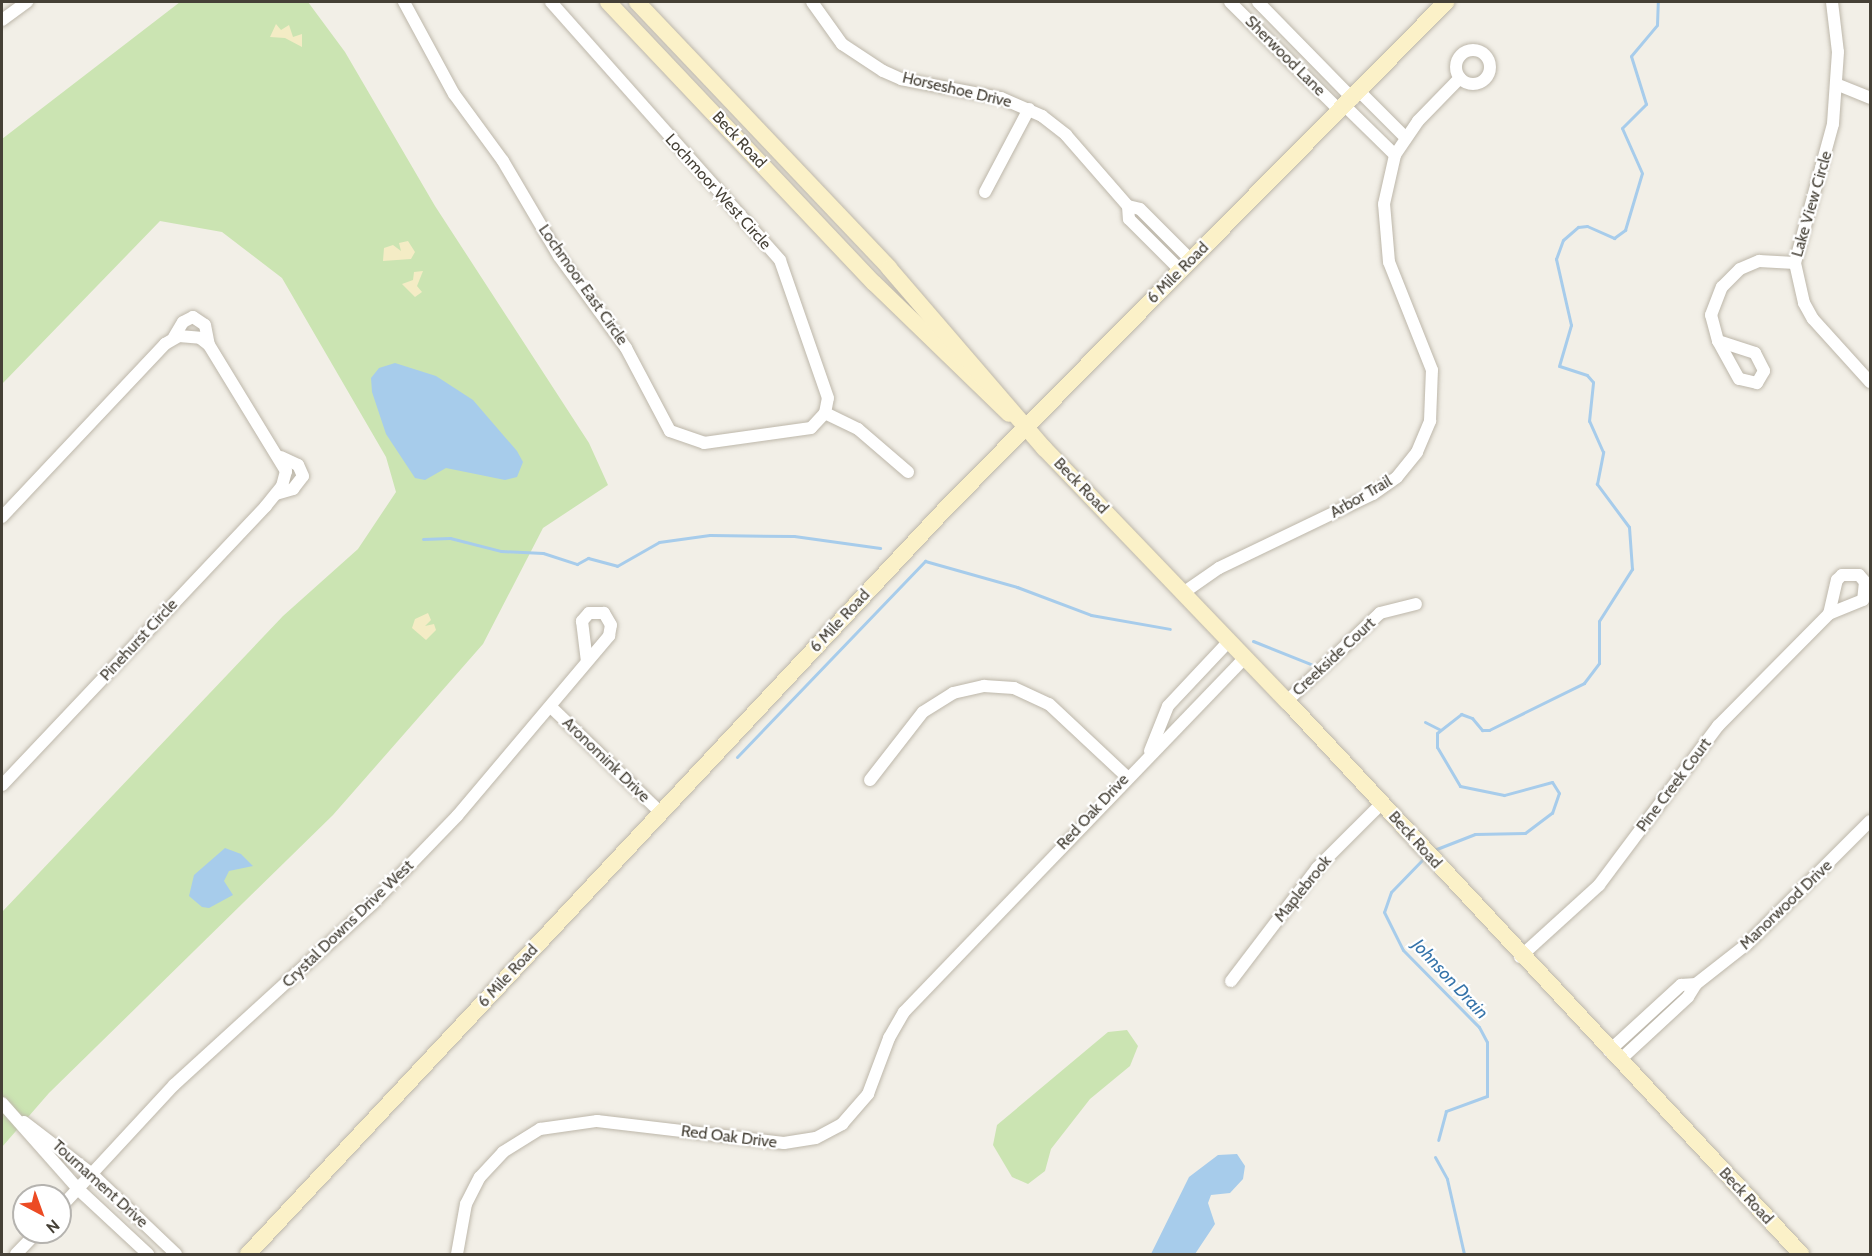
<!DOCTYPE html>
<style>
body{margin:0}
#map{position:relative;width:1872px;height:1256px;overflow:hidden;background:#f2efe7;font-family:Cabin,sans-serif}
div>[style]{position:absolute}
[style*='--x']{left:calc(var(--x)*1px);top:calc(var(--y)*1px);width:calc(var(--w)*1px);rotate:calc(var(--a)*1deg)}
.green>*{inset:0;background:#cbe4b2}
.sand>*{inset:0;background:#f4ecc5}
.water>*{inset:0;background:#a7cceb}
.stream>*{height:3px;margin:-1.5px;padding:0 1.5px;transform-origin:1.5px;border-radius:1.5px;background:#a7cceb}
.roads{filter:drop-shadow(0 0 2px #bdb7aa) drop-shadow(0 0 2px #bdb7aa)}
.street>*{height:12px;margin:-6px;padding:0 6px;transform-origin:6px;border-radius:6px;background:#fff}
.street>.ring{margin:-6px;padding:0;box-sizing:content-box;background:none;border:12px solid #fff;border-radius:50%}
.secondary>*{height:16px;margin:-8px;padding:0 8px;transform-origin:8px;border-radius:8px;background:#fbf1c8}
span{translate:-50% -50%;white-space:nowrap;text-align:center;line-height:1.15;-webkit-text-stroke:4.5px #fff;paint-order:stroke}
.street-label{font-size:16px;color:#454036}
.water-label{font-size:18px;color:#3674aa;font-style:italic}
.frame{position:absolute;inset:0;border:3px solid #454036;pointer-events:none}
.north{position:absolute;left:12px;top:1184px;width:60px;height:60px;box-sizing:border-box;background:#fff;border:2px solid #b5b3af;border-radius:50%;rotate:139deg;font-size:16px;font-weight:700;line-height:24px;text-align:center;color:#454036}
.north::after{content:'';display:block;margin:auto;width:21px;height:27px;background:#ec4b24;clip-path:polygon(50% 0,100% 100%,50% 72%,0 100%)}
</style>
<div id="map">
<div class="green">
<i style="clip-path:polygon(180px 2px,308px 2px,345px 52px,435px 206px,589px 443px,608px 485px,543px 528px,483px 644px,333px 815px,49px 1093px,2px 1147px,2px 912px,283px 616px,358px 549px,396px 492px,386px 457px,282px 278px,222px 232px,160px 221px,2px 384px,2px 139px)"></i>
<i style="clip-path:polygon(1127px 1030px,1138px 1046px,1130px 1066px,1090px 1099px,1051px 1149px,1045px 1171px,1028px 1184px,1012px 1177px,993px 1145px,997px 1125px,1108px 1032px)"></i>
</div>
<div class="sand">
<i style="clip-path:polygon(276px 24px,281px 30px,289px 25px,293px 37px,302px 34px,302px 47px,285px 38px,270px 37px)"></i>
<i style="clip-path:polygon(408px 241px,415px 252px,411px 259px,383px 261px,384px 248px,393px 245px,401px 251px,399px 243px)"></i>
<i style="clip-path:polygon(423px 271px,417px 286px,422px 292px,415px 297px,402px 284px,413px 280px,414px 272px)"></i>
<i style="clip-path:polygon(428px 613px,431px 620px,425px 626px,434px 624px,436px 630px,426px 640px,412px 628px,415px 619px)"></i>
</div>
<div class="water">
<i style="clip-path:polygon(395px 363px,436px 376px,473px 400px,517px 451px,523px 462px,517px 477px,505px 480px,446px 468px,425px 480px,415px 478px,386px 434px,372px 392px,371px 378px,379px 368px)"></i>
<i style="clip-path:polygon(225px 848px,241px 854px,253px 866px,229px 871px,224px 881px,233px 895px,209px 908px,202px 907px,189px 896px,194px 875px)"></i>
<i style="clip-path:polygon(1237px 1154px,1245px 1166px,1243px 1179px,1230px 1193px,1211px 1195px,1208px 1203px,1215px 1224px,1195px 1254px,1151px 1254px,1189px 1177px,1218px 1155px)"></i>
</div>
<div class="stream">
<i style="--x:423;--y:539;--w:27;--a:-2"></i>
<i style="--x:450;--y:538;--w:53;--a:14.3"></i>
<i style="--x:501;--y:551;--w:42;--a:2.7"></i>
<i style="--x:543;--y:553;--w:36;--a:18"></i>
<i style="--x:577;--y:564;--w:13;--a:-29"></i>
<i style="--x:588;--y:558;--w:30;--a:15"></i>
<i style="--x:617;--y:566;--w:48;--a:-29.7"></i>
<i style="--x:659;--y:542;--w:51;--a:-7.8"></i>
<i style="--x:710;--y:535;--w:84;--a:0.7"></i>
<i style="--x:794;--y:536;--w:87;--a:7.9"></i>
<i style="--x:1253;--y:641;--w:65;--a:21.8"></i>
<i style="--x:1425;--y:722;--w:16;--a:27"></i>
<i style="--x:737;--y:757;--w:272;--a:-46.2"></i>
<i style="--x:925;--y:561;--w:96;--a:15.8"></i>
<i style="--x:1017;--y:587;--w:79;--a:20.7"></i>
<i style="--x:1091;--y:615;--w:80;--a:10"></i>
<i style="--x:1434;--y:850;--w:44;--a:-21.3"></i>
<i style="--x:1475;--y:834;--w:50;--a:-1.1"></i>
<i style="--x:1525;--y:833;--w:34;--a:-37"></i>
<i style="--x:1552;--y:813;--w:21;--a:-71"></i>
<i style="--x:1559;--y:793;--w:13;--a:-122"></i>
<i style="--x:1552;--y:782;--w:50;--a:164.8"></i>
<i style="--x:1504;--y:795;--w:45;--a:-168.4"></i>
<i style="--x:1460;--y:786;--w:45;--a:-120.5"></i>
<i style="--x:1437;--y:747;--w:14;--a:-90"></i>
<i style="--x:1437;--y:733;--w:31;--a:-38"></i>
<i style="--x:1461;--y:714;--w:12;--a:20"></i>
<i style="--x:1472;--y:718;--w:16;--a:50"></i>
<i style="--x:1482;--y:730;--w:7;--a:0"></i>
<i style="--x:1489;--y:730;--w:106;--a:-26.3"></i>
<i style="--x:1584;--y:683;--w:25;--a:-53"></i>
<i style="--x:1599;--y:663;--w:42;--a:-90"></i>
<i style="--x:1599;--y:621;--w:62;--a:-57.6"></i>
<i style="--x:1632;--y:569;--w:42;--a:-94.1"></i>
<i style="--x:1629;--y:527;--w:54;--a:-126.7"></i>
<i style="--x:1597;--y:484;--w:33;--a:-79"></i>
<i style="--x:1603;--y:452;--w:34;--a:-114"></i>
<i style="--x:1589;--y:421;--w:39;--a:-84"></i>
<i style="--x:1593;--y:382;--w:9;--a:-131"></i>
<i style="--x:1587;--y:375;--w:29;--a:-162"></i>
<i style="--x:1559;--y:366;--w:43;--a:-73.7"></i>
<i style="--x:1571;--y:325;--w:68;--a:-102.8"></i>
<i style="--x:1556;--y:259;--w:20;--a:-70"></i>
<i style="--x:1563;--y:240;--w:20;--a:-41"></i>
<i style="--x:1578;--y:227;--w:9;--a:-6"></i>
<i style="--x:1587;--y:226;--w:30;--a:24"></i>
<i style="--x:1614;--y:238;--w:14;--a:-36"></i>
<i style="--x:1625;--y:230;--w:59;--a:-73.4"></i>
<i style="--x:1642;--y:173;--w:49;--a:-114"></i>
<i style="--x:1622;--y:128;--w:34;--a:-45"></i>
<i style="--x:1646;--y:104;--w:50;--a:-107.4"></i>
<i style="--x:1631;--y:56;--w:40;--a:-50"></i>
<i style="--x:1657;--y:25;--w:23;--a:-88"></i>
<i style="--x:1424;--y:858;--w:47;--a:134.1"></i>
<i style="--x:1391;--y:892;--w:21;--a:109"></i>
<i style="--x:1384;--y:912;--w:42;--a:63.4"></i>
<i style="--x:1403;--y:950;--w:108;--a:45.4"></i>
<i style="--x:1479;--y:1027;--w:17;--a:62"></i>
<i style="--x:1487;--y:1042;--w:54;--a:90"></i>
<i style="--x:1487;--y:1096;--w:44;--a:159.9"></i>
<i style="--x:1446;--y:1111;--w:30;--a:105"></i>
<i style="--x:1435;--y:1157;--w:25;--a:61"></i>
<i style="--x:1447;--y:1179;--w:77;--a:77.2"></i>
</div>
<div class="roads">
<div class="street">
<i style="--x:404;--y:2;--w:105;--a:61.5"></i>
<i style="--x:454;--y:94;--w:83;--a:53.8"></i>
<i style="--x:503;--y:161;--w:110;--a:59.5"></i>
<i style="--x:559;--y:256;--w:114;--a:53.9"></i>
<i style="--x:626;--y:348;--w:94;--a:62.1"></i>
<i style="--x:670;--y:431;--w:36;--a:19"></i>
<i style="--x:704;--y:443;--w:108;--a:-8"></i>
<i style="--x:811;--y:428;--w:21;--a:-47"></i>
<i style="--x:825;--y:413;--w:15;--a:-79"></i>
<i style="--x:828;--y:398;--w:146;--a:-109.2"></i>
<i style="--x:780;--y:260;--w:345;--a:-131.6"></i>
<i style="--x:812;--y:2;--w:52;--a:54.5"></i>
<i style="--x:842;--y:44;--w:49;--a:33.4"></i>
<i style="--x:883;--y:71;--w:20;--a:24"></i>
<i style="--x:901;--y:79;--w:102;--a:10.8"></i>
<i style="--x:1001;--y:98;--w:45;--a:23.7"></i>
<i style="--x:1042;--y:116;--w:31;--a:38"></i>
<i style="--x:1066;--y:135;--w:94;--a:48.9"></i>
<i style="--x:1128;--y:206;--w:13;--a:86"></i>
<i style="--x:1129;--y:219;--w:74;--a:45"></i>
<i style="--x:1230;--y:2;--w:155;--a:44.7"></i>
<i style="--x:1258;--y:2;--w:136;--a:45.6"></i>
<i style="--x:1832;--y:2;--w:50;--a:83.2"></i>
<i style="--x:1838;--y:52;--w:72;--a:94"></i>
<i style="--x:1833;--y:124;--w:144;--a:105.3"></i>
<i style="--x:1795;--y:263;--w:41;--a:77.3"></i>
<i style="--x:1804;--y:303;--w:18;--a:61"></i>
<i style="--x:1813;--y:319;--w:85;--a:47.9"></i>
<i style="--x:2;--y:20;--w:31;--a:-36"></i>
<i class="ring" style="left:1456px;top:50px;width:22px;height:22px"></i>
<i style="--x:1836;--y:84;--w:37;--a:22"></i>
<i style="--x:1360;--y:92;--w:65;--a:45"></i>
<i style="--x:1345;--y:106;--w:70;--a:44.4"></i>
<i style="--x:985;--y:192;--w:94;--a:-62.1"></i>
<i style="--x:1128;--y:206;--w:12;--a:14"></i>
<i style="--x:1140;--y:209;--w:72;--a:45"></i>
<i style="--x:174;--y:337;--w:17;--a:-59"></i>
<i style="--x:183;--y:322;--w:11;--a:-27"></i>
<i style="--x:193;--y:317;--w:14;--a:34"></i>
<i style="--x:205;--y:325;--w:20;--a:79"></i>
<i style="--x:1718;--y:341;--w:39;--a:18"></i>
<i style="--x:1755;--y:353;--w:20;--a:63"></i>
<i style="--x:1764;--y:371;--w:14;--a:120"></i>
<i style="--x:1757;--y:383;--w:18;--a:-167"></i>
<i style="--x:1739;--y:379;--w:43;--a:-118.9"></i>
<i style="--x:1718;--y:341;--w:27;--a:-105"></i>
<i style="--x:1711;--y:315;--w:30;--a:-69"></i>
<i style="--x:1722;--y:287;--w:25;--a:-45"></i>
<i style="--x:1740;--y:269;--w:21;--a:-23"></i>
<i style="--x:1759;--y:261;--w:36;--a:3"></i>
<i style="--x:825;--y:413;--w:37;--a:26"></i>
<i style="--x:858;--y:429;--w:66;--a:40.7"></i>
<i style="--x:276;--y:494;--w:18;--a:-16"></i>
<i style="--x:293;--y:489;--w:16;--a:-52"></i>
<i style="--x:303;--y:476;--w:12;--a:-114"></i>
<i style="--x:298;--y:465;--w:19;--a:-155"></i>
<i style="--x:2;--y:517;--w:238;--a:-46.7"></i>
<i style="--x:165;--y:344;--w:16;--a:-30"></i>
<i style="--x:179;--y:336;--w:21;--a:5"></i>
<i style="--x:200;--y:338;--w:11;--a:38"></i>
<i style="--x:209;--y:345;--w:148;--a:58.6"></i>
<i style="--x:286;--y:471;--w:16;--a:105"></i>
<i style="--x:282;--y:486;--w:26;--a:129"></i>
<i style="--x:266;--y:506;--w:384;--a:133.4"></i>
<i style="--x:1183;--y:593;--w:44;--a:-34.8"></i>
<i style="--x:1219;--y:568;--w:171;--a:-25.7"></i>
<i style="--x:1373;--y:494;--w:29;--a:-35"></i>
<i style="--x:1397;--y:477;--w:32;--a:-51"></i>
<i style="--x:1417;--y:452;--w:34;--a:-67"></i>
<i style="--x:1430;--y:421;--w:51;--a:-87.8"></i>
<i style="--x:1432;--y:370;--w:116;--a:-111.7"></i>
<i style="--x:1389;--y:262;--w:58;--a:-94.9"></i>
<i style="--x:1384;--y:204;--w:50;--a:-77.3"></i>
<i style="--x:1395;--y:155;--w:41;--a:-55.9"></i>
<i style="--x:1418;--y:121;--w:60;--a:-45.7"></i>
<i style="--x:1287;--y:701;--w:128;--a:-43.4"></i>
<i style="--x:1380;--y:613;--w:37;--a:-14"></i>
<i style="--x:551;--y:707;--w:153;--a:43.9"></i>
<i style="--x:1150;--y:751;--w:48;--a:-68.2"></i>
<i style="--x:1168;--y:706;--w:88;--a:-46.8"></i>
<i style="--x:870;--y:780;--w:86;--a:-52.1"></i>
<i style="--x:923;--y:712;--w:36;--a:-32"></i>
<i style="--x:953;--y:693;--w:32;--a:-13"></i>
<i style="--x:984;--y:686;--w:30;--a:4"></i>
<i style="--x:1014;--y:688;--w:38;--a:25"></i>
<i style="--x:1049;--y:704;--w:107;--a:43.1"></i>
<i style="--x:1520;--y:957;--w:107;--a:-42.3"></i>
<i style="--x:1599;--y:885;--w:199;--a:-53.2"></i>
<i style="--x:1718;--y:726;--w:158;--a:-45.3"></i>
<i style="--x:1829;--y:614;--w:35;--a:-77"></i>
<i style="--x:1837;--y:580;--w:7;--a:-45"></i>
<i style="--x:1842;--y:575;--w:17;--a:0"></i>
<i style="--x:1859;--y:575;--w:9;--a:49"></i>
<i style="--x:1865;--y:582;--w:18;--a:96"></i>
<i style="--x:1863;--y:600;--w:37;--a:158"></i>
<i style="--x:1231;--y:981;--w:142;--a:-52.7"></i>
<i style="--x:1317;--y:868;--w:92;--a:-45"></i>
<i style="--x:1696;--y:984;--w:65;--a:-38.1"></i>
<i style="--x:1747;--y:944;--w:174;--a:-45"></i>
<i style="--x:1609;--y:1051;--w:98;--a:-42.5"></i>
<i style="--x:1681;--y:985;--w:15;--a:-4"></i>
<i style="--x:1696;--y:984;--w:15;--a:122"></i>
<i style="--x:1688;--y:997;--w:94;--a:137.2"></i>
<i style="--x:2;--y:1103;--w:115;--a:48.5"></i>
<i style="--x:78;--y:1189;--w:96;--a:42.9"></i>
<i style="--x:24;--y:1122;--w:86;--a:37.4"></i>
<i style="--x:92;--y:1174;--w:116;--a:43.6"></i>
<i style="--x:60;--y:1208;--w:168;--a:-47.2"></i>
<i style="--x:174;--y:1085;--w:270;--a:-42.4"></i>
<i style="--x:373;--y:903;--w:121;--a:-46"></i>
<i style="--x:457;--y:816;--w:236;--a:-49.8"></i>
<i style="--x:609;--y:636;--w:11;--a:-80"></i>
<i style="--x:611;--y:625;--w:14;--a:-120"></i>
<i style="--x:604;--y:613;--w:15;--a:180"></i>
<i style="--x:589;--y:613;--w:11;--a:131"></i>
<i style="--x:582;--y:621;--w:39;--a:83"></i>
<i style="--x:16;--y:1254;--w:30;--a:-46"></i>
<i style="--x:457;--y:1254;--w:51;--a:-79.8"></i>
<i style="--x:466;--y:1204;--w:30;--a:-63"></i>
<i style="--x:480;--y:1177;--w:34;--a:-47"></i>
<i style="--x:503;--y:1152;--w:44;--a:-31.9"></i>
<i style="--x:540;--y:1129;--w:58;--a:-8"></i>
<i style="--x:597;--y:1121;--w:188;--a:6.7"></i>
<i style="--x:784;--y:1143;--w:32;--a:-9"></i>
<i style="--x:816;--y:1138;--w:30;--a:-28"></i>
<i style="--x:842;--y:1124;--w:40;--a:-49"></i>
<i style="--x:868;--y:1094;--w:60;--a:-69.4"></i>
<i style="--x:889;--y:1038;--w:30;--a:-60"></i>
<i style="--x:904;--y:1012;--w:492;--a:-46.1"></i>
</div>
<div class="secondary">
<i style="--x:608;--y:2;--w:387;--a:46.6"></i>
<i style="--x:874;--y:283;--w:188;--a:44.1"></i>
<i style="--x:637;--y:2;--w:366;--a:46.5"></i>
<i style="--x:889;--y:268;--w:238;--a:49.3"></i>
<i style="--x:1044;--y:448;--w:351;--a:46.2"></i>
<i style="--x:1287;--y:701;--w:755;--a:47.09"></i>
<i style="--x:248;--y:1254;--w:1024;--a:-46.9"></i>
<i style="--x:948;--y:506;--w:709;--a:-45.34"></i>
</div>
</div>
<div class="street-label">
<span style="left:1285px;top:56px;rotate:45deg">Sherwood Lane</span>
<span style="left:957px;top:90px;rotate:13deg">Horseshoe Drive</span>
<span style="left:739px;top:140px;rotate:47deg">Beck Road</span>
<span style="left:718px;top:192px;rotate:48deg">Lochmoor West Circle</span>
<span style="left:1812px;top:204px;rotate:-74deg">Lake View Circle</span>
<span style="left:1178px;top:273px;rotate:-45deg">6 Mile Road</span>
<span style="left:583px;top:285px;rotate:55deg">Lochmoor East Circle</span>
<span style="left:1081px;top:486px;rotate:46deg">Beck Road</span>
<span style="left:1361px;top:497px;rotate:-30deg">Arbor Trail</span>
<span style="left:840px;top:621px;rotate:-47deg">6 Mile Road</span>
<span style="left:139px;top:640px;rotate:-47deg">Pinehurst Circle</span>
<span style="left:1334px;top:657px;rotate:-43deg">Creekside Court</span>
<span style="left:606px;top:760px;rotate:44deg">Aronomink Drive</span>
<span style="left:1674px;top:785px;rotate:-53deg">Pine Creek Court</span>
<span style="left:1093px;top:812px;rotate:-47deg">Red Oak Drive</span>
<span style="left:1415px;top:840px;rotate:48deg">Beck Road</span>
<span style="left:1303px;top:889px;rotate:-51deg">Maplebrook</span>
<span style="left:1786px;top:905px;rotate:-44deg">Manorwood Drive</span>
<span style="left:348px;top:924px;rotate:-44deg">Crystal Downs Drive West</span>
<span style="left:508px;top:976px;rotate:-47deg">6 Mile Road</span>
<span style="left:729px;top:1137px;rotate:7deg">Red Oak Drive</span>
<span style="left:100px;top:1184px;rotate:42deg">Tournament Drive</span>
<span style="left:1746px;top:1196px;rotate:47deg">Beck Road</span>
</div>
<div class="water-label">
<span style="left:1450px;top:979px;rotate:47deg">Johnson Drain</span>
</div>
<div class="frame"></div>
<div class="north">N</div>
</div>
